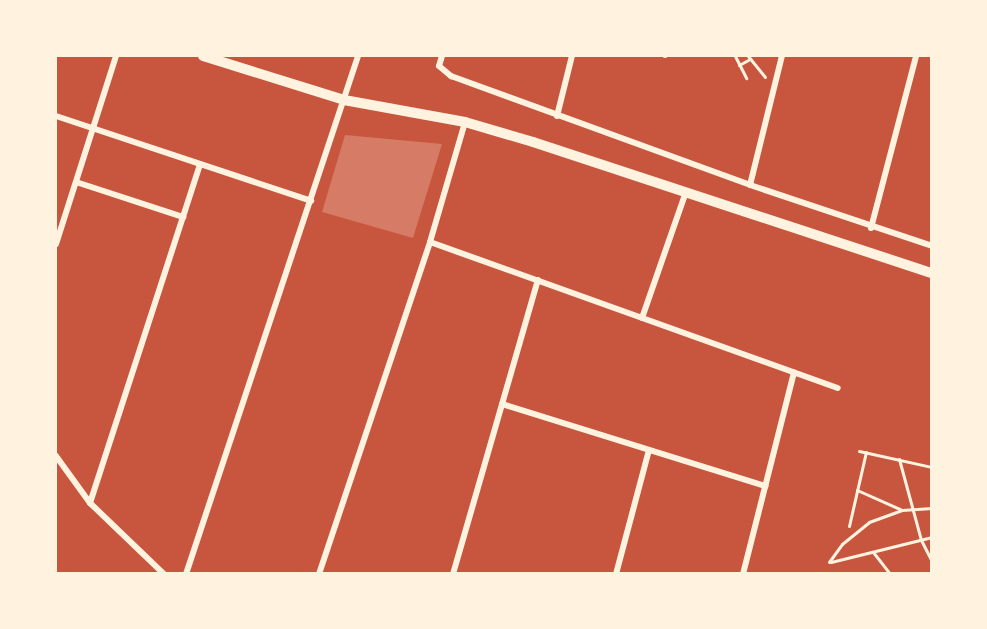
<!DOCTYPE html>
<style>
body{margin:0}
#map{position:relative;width:987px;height:629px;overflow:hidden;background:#c8553d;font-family:"PT Sans",sans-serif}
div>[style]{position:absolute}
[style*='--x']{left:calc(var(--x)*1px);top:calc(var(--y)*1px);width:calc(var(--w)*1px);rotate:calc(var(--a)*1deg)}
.building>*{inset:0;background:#d67c66}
.path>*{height:3px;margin:-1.5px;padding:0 1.5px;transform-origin:1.5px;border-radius:1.5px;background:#fff3e0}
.minor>*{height:6px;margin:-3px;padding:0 3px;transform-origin:3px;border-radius:3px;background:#fff3e0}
.tertiary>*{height:10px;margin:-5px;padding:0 5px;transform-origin:5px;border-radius:5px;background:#fff3e0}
span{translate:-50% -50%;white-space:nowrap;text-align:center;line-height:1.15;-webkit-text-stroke:4.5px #fff3e0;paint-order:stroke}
.frame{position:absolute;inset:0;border:57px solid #fff3e0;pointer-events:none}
</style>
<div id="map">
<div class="building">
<i style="clip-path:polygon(345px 135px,442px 144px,413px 238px,322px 212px)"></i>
</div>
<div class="path">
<i style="--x:664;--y:56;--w:1;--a:0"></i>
<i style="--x:735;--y:56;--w:25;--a:63"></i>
<i style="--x:748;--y:56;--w:27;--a:51"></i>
<i style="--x:739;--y:65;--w:13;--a:-29"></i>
<i style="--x:859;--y:451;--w:75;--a:12.4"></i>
<i style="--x:899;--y:459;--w:84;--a:74.8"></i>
<i style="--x:921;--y:540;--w:25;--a:63"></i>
<i style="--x:857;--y:490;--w:49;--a:24"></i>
<i style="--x:849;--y:526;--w:76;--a:-77.1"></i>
<i style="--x:873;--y:552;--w:28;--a:52"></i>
<i style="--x:829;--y:562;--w:22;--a:-54"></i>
<i style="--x:842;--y:544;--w:35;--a:-39"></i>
<i style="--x:869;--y:522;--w:35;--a:-20"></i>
<i style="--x:902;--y:510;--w:30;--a:-4"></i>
<i style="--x:831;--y:562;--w:104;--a:-13.9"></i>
</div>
<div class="minor">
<i style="--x:442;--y:56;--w:10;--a:107"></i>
<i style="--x:439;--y:66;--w:16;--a:40"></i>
<i style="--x:451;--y:76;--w:318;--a:20"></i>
<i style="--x:750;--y:185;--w:192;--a:18.5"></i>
<i style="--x:56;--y:116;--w:269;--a:18.4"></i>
<i style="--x:557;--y:116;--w:62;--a:-76"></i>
<i style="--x:76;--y:182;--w:113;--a:18.1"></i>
<i style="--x:750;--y:185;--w:133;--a:-76.1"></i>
<i style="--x:871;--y:228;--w:178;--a:-75.3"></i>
<i style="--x:430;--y:242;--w:433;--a:19.7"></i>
<i style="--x:56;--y:244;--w:197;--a:-72.3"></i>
<i style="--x:642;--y:318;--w:133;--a:-70.8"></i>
<i style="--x:502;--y:404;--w:276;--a:17.3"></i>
<i style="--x:56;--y:456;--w:58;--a:54.1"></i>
<i style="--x:90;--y:503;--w:103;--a:43.8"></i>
<i style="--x:90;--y:503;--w:356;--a:-72"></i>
<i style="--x:186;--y:574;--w:546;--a:-71.63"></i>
<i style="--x:319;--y:574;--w:350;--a:-71.5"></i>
<i style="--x:430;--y:242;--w:125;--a:-73.7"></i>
<i style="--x:453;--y:574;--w:306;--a:-73.9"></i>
<i style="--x:616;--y:574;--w:128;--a:-75.1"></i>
<i style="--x:743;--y:574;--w:208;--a:-75.8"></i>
</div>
<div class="tertiary">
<i style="--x:203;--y:56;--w:148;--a:17.3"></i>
<i style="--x:344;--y:100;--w:123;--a:10.3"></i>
<i style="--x:465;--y:122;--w:71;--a:16.4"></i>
<i style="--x:533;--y:142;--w:420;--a:18.2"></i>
</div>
<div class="frame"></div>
</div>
